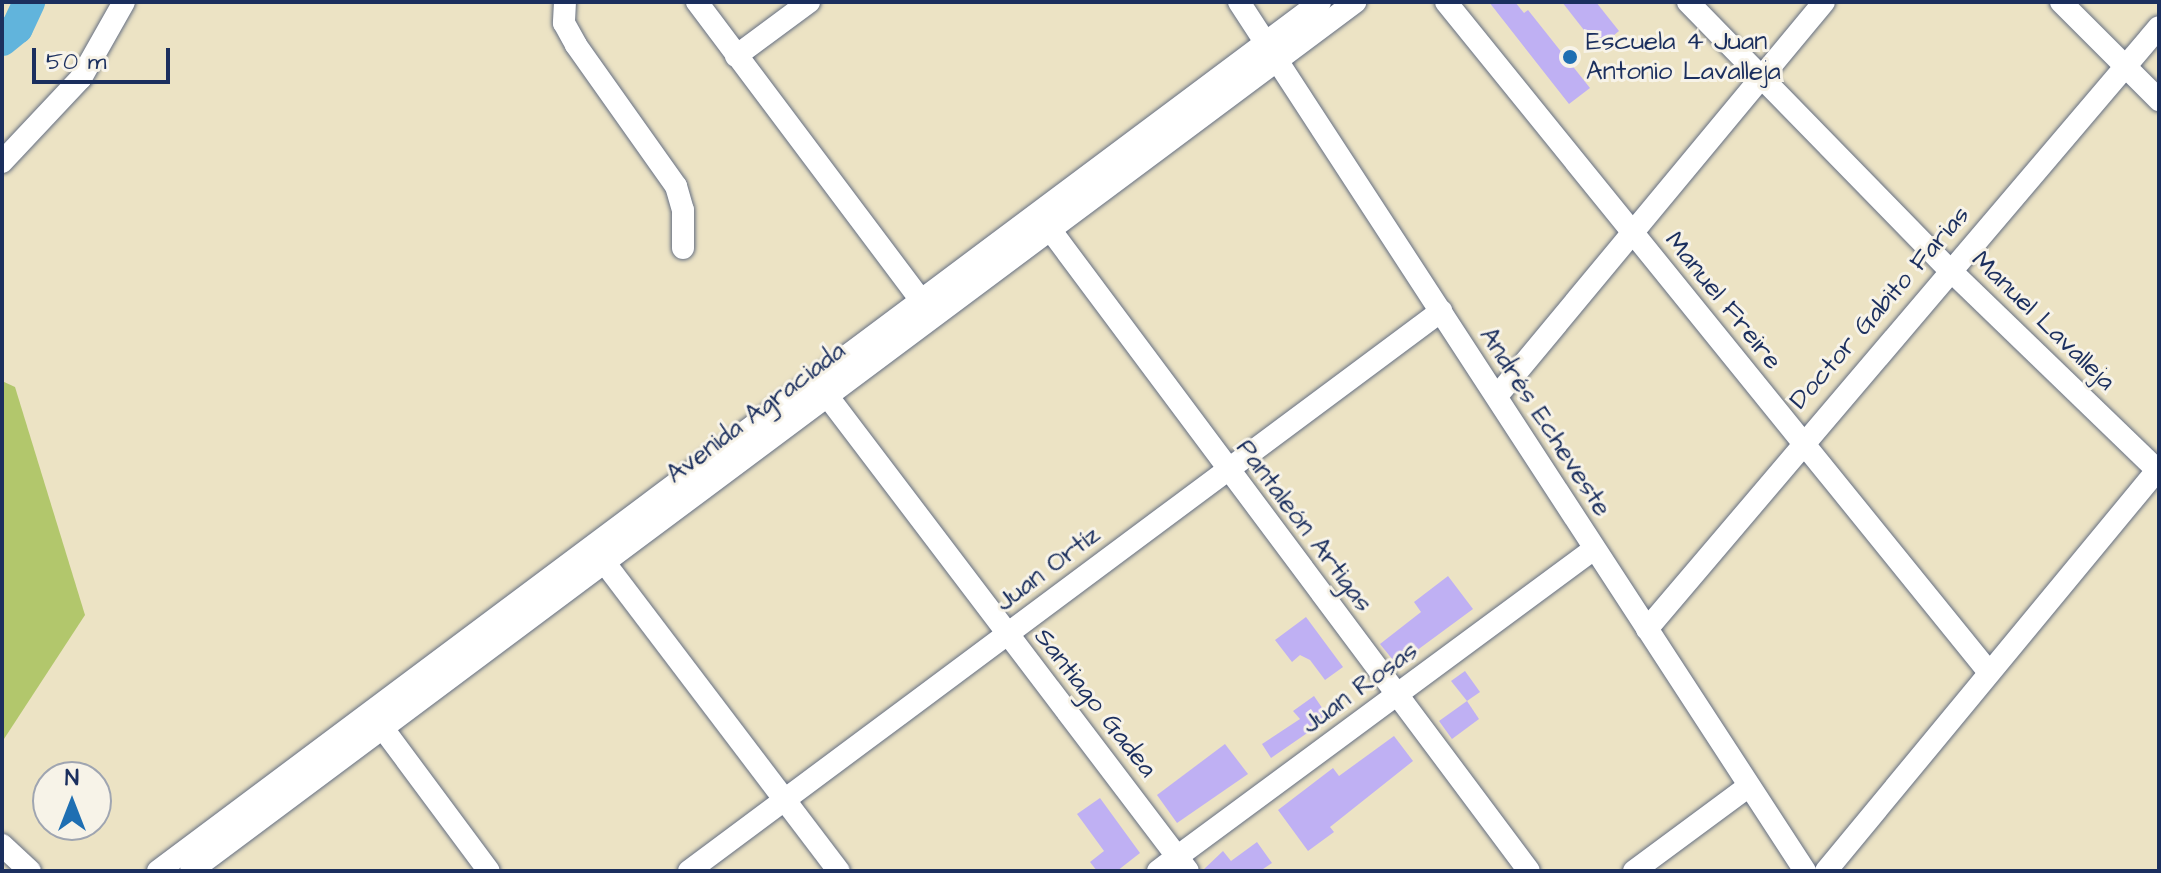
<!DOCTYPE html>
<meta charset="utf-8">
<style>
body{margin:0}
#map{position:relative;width:2161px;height:873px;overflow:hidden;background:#ece3c4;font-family:"Architects Daughter",sans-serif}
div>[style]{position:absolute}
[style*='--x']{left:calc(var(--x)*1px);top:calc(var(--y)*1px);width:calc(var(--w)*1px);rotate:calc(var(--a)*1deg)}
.green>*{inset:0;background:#b2c76c}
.river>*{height:32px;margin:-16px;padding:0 16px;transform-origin:16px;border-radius:16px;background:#61b4dc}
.building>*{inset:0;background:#bfb0f3}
.roads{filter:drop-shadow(0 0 2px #646e82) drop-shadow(0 0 2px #646e82)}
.minor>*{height:22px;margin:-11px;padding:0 11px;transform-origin:11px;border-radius:11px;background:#fff}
.dots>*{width:22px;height:22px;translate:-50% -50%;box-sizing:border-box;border:4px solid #f7f3e8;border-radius:50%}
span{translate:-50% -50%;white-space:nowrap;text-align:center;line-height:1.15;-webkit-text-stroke:6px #f7f3e8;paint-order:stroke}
.poi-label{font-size:26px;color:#1b2f5e}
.left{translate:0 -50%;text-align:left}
.street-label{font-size:26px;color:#1b2f5e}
.frame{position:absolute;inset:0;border:4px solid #1b2f5e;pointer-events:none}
.north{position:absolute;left:32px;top:761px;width:80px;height:80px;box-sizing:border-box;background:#f7f3e8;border:2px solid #9fa5b1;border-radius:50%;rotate:0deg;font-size:22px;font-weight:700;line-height:32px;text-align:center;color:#1b2f5e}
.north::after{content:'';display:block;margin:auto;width:28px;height:36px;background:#1f6fb2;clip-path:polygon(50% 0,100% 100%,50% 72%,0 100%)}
.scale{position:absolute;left:32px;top:48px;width:138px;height:36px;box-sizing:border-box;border:4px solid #1b2f5e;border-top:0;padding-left:10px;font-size:24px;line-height:28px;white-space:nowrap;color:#1b2f5e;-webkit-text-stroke:6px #f7f3e8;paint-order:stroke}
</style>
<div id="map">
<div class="green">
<i style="clip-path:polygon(2px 381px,15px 387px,85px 615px,2px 742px)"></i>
</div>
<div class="river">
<i style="--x:2;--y:40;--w:19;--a:-39"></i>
<i style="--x:17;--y:28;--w:29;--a:-65"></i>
</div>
<div class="building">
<i style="clip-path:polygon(1489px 2px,1515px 2px,1524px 13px,1528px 10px,1590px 88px,1569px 104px)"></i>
<i style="clip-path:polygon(1562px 2px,1596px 2px,1619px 31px,1598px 48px)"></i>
<i style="clip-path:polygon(1448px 576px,1473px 609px,1397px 665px,1380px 644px,1421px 612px,1414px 602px)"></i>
<i style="clip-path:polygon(1306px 617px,1343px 667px,1325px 680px,1310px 660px,1300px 655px,1292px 662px,1275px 640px)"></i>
<i style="clip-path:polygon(1465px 671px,1480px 692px,1467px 701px,1451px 681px)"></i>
<i style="clip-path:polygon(1314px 696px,1329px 718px,1271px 758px,1262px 744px,1300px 719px,1293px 711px)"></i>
<i style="clip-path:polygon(1467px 701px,1479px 719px,1452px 739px,1439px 721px)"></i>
<i style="clip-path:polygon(1394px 736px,1413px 761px,1330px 827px,1334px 832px,1308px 851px,1278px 810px,1333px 768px,1339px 776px)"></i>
<i style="clip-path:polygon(1225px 744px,1248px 774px,1177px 823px,1157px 795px)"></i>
<i style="clip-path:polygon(1100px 798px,1140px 853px,1117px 871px,1097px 871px,1090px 862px,1104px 851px,1077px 814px)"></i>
<i style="clip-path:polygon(1257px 842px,1272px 863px,1260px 871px,1202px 871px,1223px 851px,1231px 861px)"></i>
</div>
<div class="roads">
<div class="minor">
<i style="--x:565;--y:2;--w:21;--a:93"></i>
<i style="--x:564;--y:23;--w:25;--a:61"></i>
<i style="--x:576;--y:45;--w:173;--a:54.7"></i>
<i style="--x:676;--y:186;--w:25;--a:74"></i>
<i style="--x:683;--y:210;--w:38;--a:90"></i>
<i style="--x:697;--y:2;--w:385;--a:53.1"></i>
<i style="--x:1239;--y:2;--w:1037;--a:56.92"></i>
<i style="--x:1446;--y:2;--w:861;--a:50.99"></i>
<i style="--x:1688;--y:2;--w:373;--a:45.7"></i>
<i style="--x:1949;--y:269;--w:292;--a:44"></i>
<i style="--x:2061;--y:2;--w:139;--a:45"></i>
<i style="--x:736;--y:56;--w:91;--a:-36.5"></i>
<i style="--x:2;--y:162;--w:115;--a:-46.8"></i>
<i style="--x:81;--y:78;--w:87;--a:-60.5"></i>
<i style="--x:1043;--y:220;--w:812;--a:53.26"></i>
<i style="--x:819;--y:385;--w:610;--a:52.79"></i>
<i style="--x:1497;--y:396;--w:512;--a:-50.31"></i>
<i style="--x:595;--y:550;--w:403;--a:52.8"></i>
<i style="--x:1647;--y:629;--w:790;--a:-49.62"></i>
<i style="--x:373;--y:715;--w:194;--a:53.4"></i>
<i style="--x:2;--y:845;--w:38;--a:43"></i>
<i style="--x:158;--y:871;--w:1451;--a:-36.79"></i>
<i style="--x:191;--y:871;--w:1453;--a:-36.74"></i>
<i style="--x:689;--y:871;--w:938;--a:-36.67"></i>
<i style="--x:1158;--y:871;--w:542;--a:-36.45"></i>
<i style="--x:1634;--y:871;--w:139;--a:-36.5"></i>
<i style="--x:1826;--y:871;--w:523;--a:-50.43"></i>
</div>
</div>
<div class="dots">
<i style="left:1570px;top:57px;background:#1f6fb2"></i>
</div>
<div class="poi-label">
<span class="left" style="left:1586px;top:57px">Escuela 4 Juan<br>Antonio Lavalleja</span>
</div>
<div class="street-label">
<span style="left:1723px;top:301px;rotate:51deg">Manuel Freire</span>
<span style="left:1880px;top:308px;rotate:-49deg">Doctor Gabito Farias</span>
<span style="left:2043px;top:321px;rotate:44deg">Manuel Lavalleja</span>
<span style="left:756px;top:413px;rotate:-37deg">Avenida Agraciada</span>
<span style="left:1545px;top:422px;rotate:57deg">Andrés Echeveste</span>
<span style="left:1304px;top:526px;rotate:53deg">Pantaleón Artigas</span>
<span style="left:1048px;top:569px;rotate:-37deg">Juan Ortíz</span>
<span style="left:1360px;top:688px;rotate:-36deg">Juan Rosas</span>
<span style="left:1095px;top:703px;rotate:52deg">Santiago Gadea</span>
</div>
<div class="frame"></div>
<div class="north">N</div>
<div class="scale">50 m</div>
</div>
